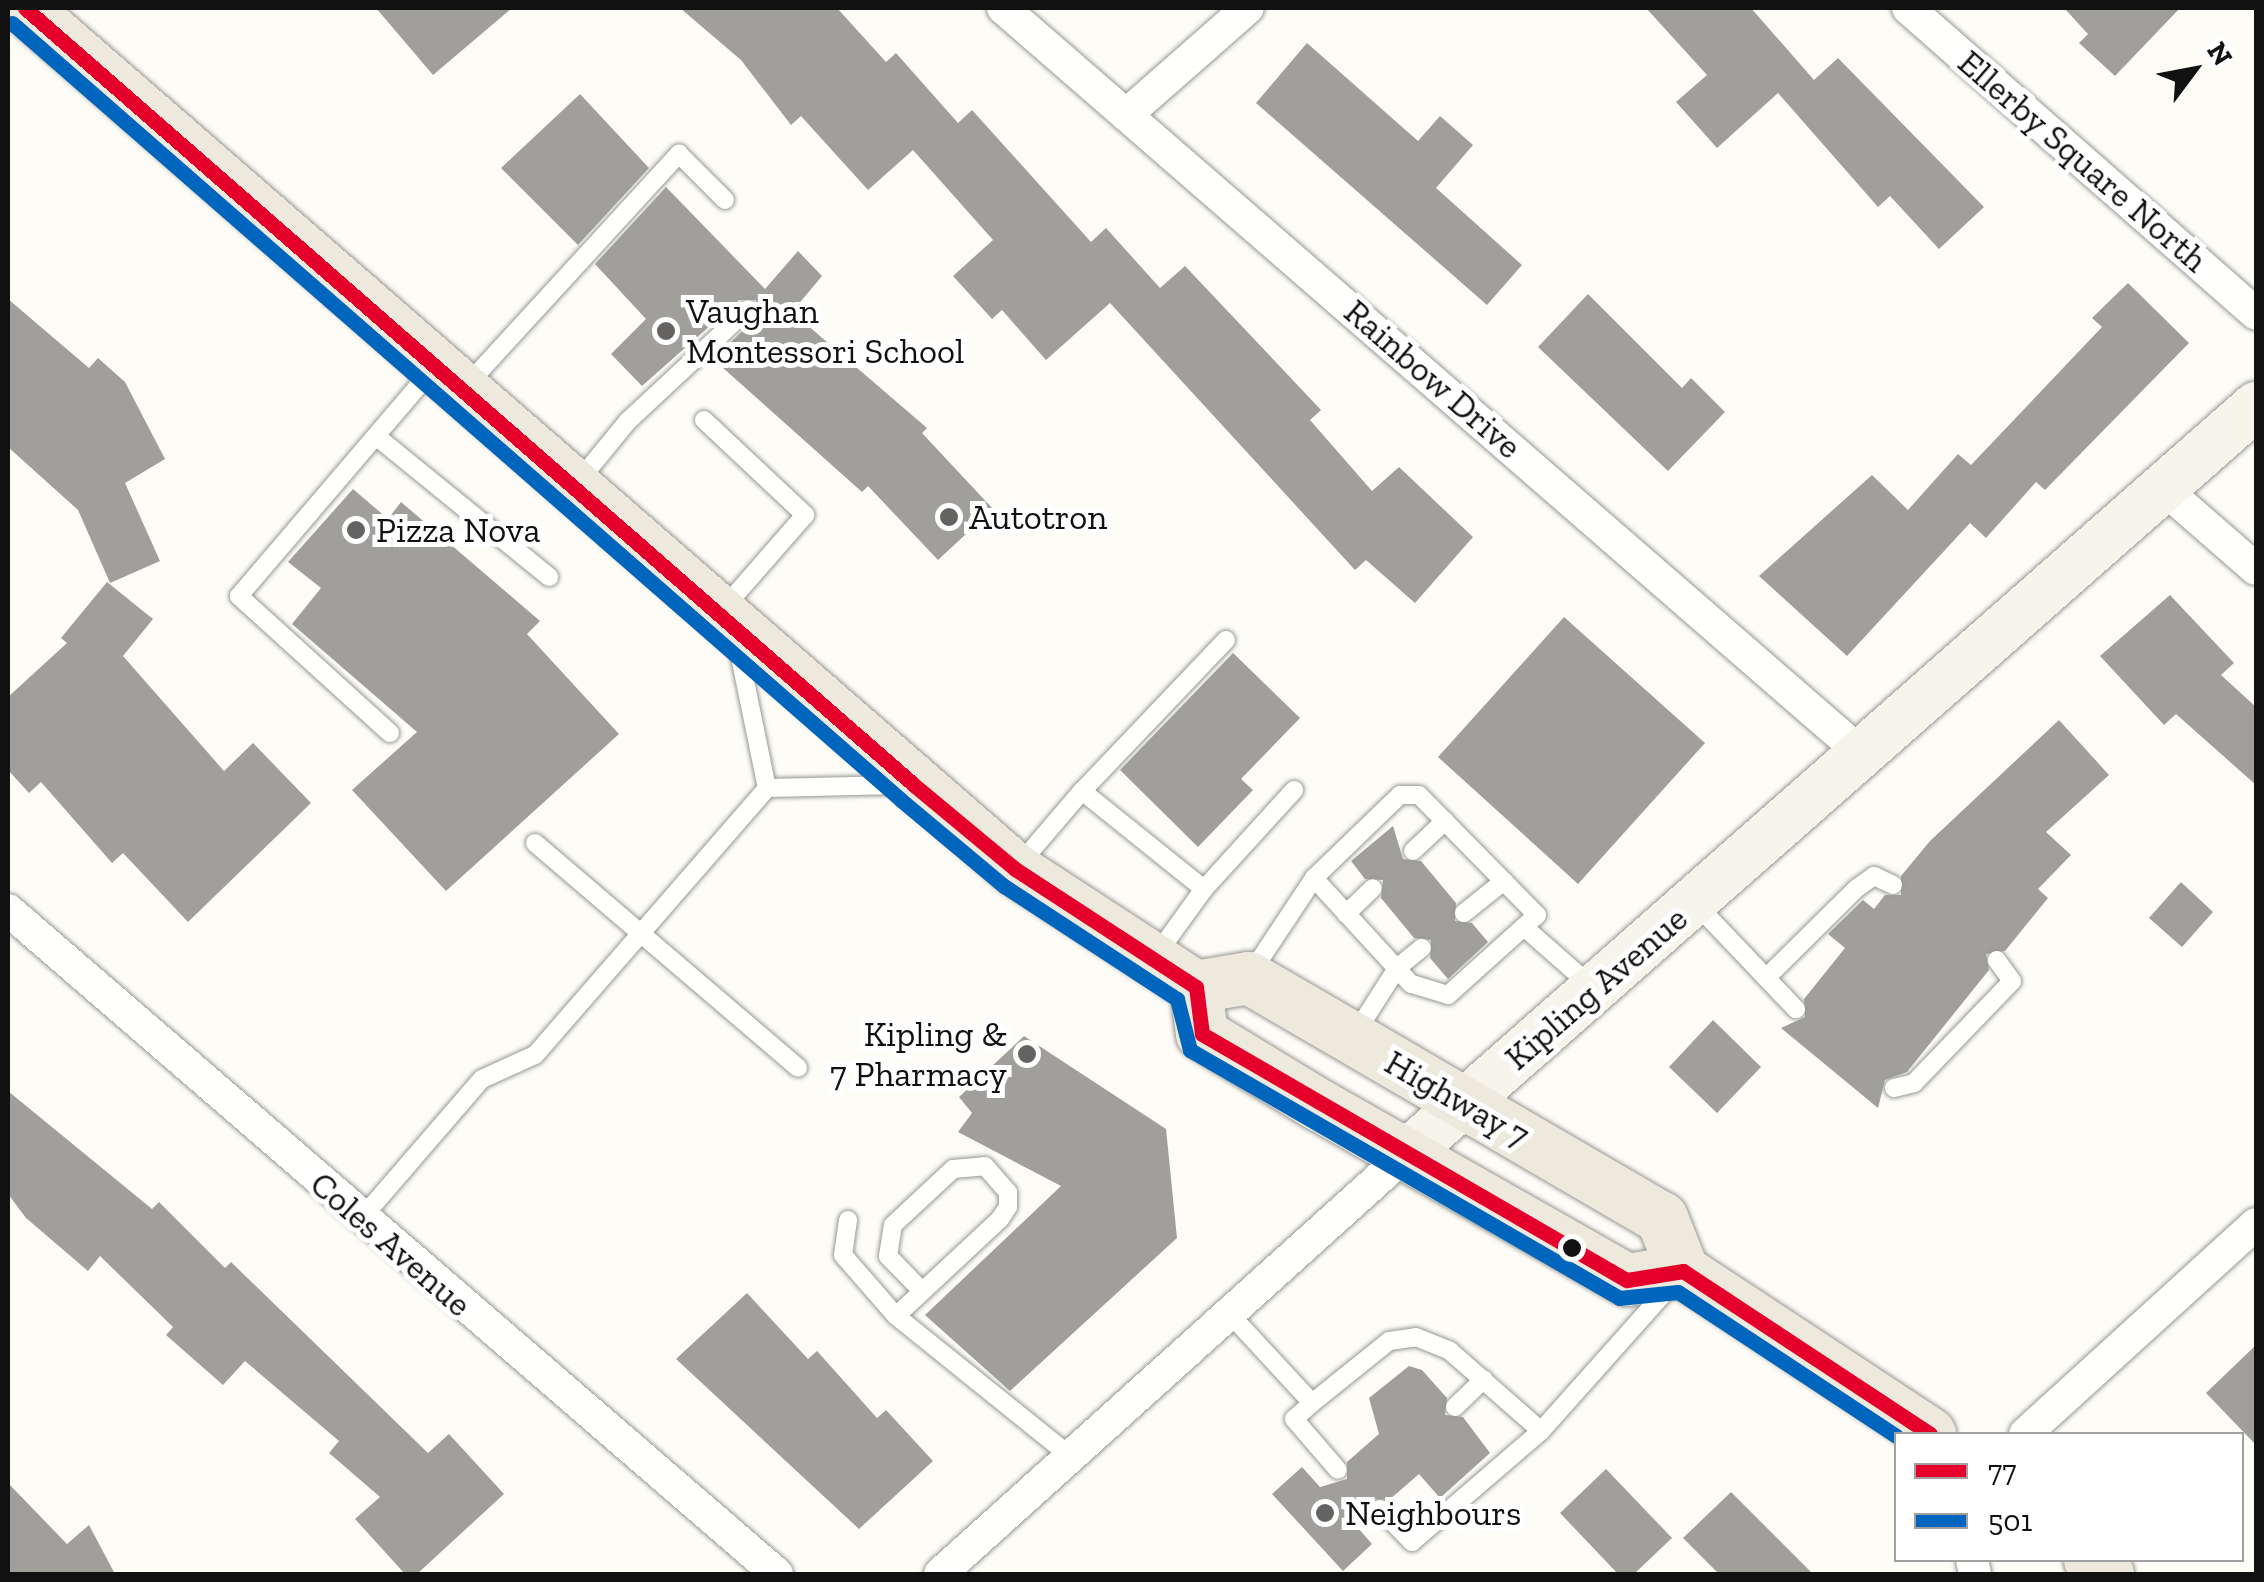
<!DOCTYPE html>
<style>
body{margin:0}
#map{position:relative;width:2264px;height:1582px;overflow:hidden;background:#fdfcf7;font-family:"Zilla Slab",serif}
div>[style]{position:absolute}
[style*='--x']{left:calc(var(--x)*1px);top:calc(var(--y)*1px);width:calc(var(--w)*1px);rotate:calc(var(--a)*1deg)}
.building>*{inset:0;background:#a19f9c}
.roads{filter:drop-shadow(0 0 2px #979795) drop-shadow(0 0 2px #979795)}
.lane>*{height:18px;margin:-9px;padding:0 9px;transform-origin:9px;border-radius:9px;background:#fffffe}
.street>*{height:32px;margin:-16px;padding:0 16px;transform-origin:16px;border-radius:16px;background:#fffffe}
.secondary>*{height:48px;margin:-24px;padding:0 24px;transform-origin:24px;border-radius:24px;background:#f6f4eb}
.primary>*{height:52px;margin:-26px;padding:0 26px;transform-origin:26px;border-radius:26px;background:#ede9dc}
.bus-1>*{height:15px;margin:-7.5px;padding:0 7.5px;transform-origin:7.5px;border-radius:7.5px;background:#e4002b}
.bus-2>*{height:15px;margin:-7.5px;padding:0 7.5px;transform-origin:7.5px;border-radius:7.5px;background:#0065bd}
.dots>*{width:28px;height:28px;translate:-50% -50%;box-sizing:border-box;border:5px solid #fff;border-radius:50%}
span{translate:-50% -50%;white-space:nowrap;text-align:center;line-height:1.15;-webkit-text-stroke:10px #fff;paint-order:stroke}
.street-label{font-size:35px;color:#111}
.poi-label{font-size:35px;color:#111}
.left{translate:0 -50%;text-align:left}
.right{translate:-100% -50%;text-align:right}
.frame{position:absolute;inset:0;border:10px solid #111;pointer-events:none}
.legend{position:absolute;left:1894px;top:1432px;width:350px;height:130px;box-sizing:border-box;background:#fff;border:2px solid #a0a0a0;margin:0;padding:12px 18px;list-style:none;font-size:30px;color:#111}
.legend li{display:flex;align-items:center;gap:20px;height:50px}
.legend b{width:50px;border:2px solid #a0a0a0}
.north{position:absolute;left:2144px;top:20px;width:100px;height:100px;-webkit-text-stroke:8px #fff;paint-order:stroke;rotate:58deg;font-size:28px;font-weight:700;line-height:40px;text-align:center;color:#111}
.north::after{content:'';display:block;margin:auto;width:35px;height:45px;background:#111;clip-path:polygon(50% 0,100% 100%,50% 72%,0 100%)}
</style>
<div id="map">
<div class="building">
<i style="clip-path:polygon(376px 8px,512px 8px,433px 75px)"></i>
<i style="clip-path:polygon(680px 8px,837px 8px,886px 62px,896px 53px,958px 123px,972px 110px,1091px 242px,1106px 228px,1160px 288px,1185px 266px,1321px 410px,1310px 420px,1372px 491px,1399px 467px,1473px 537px,1415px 603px,1366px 560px,1355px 570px,1110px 303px,1046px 360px,1002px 310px,992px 319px,953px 276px,993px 240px,913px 150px,868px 190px,801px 116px,791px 125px,741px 60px)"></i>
<i style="clip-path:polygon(1646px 8px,1751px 8px,1814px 80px,1838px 58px,1984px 207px,1939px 249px,1890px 196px,1878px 207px,1778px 93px,1717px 148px,1676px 102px,1707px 75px)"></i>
<i style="clip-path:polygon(2064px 8px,2180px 8px,2115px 76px,2079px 43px,2088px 34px)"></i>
<i style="clip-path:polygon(1307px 43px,1418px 141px,1440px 116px,1473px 145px,1436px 188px,1522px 265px,1487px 305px,1256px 103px)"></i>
<i style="clip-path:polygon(580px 94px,649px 168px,578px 245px,501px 168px)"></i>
<i style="clip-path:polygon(666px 187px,765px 289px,798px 251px,822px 276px,792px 312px,927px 428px,922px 433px,993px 509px,938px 560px,868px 486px,862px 492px,713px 359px,757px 317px,756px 300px,739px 300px,642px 386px,611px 354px,646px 319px,595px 264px)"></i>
<i style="clip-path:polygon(2128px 283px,2189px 343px,2045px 490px,2036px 482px,1986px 538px,1970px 523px,1847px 656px,1759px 576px,1872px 475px,1908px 510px,1958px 454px,1971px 465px,2102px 327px,2092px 318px)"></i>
<i style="clip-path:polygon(1588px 294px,1682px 388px,1691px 378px,1725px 412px,1668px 471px,1538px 347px)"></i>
<i style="clip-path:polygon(8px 299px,89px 368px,98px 358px,125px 382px,165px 459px,125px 483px,160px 561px,110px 583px,78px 510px,8px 447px)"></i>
<i style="clip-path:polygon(353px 489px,388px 519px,401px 502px,540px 621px,527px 634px,619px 734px,446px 891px,352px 790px,417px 732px,292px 624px,321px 588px,288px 562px)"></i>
<i style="clip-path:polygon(107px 582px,153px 619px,123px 656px,224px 771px,253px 743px,311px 803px,188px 922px,123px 853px,112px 863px,41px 782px,29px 793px,8px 770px,8px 697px,67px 643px,61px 638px)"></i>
<i style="clip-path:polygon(2170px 595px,2234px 663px,2221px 675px,2256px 707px,2256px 785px,2176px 714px,2164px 725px,2100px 656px)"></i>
<i style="clip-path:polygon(1564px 617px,1705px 743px,1578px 884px,1438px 757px)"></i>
<i style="clip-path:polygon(1233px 653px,1300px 718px,1241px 779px,1253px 790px,1198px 847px,1120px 770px)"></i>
<i style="clip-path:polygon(2059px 720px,2109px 775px,2046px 832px,2071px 855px,2038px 889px,2048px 898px,2005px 951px,1986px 954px,1989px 970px,1907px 1072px,1885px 1080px,1878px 1108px,1781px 1028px,1805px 1017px,1804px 999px,1845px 948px,1828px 934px,1863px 900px,1874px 909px,1885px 895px,1901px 895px,1901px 876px,1930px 841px)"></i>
<i style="clip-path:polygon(1393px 826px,1403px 859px,1421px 861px,1456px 903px,1455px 921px,1472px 923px,1488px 942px,1448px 979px,1430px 958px,1431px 940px,1414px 938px,1381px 898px,1383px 880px,1365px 879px,1351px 861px)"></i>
<i style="clip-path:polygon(2181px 882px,2213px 912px,2182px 947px,2149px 918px)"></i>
<i style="clip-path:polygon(1713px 1020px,1761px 1067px,1717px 1113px,1669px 1067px)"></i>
<i style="clip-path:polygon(1024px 1036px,1166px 1129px,1177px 1238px,1010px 1391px,925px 1315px,1061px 1186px,958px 1132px,972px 1113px,959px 1097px)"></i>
<i style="clip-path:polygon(8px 1091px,152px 1209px,159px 1202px,225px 1268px,231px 1262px,428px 1453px,449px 1434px,504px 1494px,417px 1574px,405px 1574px,355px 1519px,380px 1497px,329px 1453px,339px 1441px,245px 1361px,223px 1385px,166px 1335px,173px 1327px,100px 1256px,88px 1271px,26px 1218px,8px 1194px)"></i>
<i style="clip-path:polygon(747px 1293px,808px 1359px,817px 1351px,877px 1418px,886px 1410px,933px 1461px,859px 1529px,676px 1359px)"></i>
<i style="clip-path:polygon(2256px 1345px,2256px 1445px,2206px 1393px)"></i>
<i style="clip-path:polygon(1409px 1366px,1422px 1370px,1447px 1398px,1445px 1415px,1463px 1417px,1490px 1453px,1440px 1498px,1419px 1474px,1389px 1500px,1372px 1499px,1358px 1528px,1372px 1544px,1343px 1571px,1272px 1494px,1302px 1467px,1320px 1487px,1347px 1479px,1347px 1462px,1379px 1434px,1369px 1398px)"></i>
<i style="clip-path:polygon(1606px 1469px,1672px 1538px,1634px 1574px,1618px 1574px,1560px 1513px)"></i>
<i style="clip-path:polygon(8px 1483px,67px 1544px,89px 1525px,115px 1574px,8px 1574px)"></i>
<i style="clip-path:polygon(1731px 1492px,1813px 1574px,1719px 1574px,1683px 1538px)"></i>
</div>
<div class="roads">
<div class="lane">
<i style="--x:467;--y:385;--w:314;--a:-47.5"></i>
<i style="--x:679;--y:154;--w:65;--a:45"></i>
<i style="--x:704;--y:420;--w:139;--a:43.2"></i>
<i style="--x:805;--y:515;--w:126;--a:131.1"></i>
<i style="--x:377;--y:437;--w:222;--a:39.1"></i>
<i style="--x:577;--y:483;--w:80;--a:-50.6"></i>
<i style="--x:628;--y:421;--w:164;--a:-43"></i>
<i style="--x:1226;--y:640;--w:209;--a:133.6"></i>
<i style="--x:1082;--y:791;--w:156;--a:38.8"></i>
<i style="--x:1204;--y:889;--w:134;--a:-47.7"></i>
<i style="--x:738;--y:647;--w:144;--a:78.4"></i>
<i style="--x:390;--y:733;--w:204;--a:-137.8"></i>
<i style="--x:239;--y:596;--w:299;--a:-49.5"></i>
<i style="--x:1400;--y:795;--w:19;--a:0"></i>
<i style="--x:1419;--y:795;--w:168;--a:45.5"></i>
<i style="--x:1537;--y:915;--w:120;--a:138"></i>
<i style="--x:1448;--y:995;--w:39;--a:-163"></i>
<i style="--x:1411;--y:984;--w:144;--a:-132.5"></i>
<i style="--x:1314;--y:878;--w:120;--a:-44"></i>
<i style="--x:535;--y:843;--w:346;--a:40.5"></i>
<i style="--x:1413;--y:851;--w:44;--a:-43.2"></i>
<i style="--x:1018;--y:866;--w:99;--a:-49.5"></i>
<i style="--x:1694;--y:902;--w:148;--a:46.4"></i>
<i style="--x:1464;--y:913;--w:51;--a:-38.7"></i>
<i style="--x:1346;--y:914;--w:37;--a:-44"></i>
<i style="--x:1524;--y:927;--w:89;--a:41.4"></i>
<i style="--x:1154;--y:958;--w:85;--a:-54.1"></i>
<i style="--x:1251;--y:973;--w:114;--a:-56.4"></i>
<i style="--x:1766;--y:978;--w:128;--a:-44.7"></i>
<i style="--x:1857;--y:888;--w:21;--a:-35"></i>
<i style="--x:1874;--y:876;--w:21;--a:25"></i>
<i style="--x:1355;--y:1034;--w:78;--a:-57.5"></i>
<i style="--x:1397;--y:968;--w:32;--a:-39"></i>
<i style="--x:1894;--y:1088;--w:21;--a:-14"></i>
<i style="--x:1914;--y:1083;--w:141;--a:-46.1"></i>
<i style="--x:2012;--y:981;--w:26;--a:-126"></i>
<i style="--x:361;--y:1219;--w:185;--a:-49.2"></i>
<i style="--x:482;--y:1079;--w:58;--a:-24.4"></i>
<i style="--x:535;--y:1055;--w:354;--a:-49"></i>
<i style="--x:767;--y:788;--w:132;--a:-1.3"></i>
<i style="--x:848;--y:1220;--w:35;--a:98"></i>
<i style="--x:843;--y:1255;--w:81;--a:49"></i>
<i style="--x:922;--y:1291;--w:49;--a:-134.2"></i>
<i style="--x:888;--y:1256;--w:31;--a:-81"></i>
<i style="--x:893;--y:1225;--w:82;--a:-43"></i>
<i style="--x:953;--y:1169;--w:32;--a:-5"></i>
<i style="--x:985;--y:1166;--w:35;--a:49"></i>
<i style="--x:1008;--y:1192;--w:15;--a:90"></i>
<i style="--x:1008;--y:1207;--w:14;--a:124"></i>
<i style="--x:1000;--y:1219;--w:142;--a:137"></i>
<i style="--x:896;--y:1316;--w:223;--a:38.8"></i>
<i style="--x:1229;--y:1313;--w:122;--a:47.3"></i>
<i style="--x:1312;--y:1403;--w:99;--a:-38.8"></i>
<i style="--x:1389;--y:1341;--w:27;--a:-8"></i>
<i style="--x:1416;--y:1337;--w:37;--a:22"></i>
<i style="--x:1450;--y:1351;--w:121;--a:41.3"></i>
<i style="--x:1541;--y:1431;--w:197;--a:-48.3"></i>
<i style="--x:1312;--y:1403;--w:24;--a:138"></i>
<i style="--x:1294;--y:1419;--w:67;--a:49.2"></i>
<i style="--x:1455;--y:1407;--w:40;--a:-44"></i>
<i style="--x:1380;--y:1509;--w:46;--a:45.9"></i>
<i style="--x:1412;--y:1542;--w:170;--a:-40.7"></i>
</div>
<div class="street">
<i style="--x:1003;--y:8;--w:1136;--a:40.97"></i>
<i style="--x:1908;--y:8;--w:463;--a:41.3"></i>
<i style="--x:1126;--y:115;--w:162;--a:-41.3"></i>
<i style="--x:2163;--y:488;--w:123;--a:41.1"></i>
<i style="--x:8;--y:910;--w:1016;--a:40.81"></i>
<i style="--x:2025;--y:1434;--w:312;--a:-42.3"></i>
<i style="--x:1972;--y:1560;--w:14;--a:78"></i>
<i style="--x:940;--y:1574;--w:626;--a:-42.02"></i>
</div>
<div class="secondary">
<i style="--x:1405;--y:1155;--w:1134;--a:-41.35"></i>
</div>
<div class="primary">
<i style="--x:25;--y:8;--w:1312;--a:41.01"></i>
<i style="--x:1015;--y:869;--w:216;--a:33.1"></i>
<i style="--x:1196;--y:987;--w:54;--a:-9.6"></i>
<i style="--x:1249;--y:978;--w:478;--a:30.2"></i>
<i style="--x:1662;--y:1218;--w:57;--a:68.4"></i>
<i style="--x:1683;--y:1271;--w:296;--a:33.4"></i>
<i style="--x:1196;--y:987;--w:47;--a:82.7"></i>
<i style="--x:1202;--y:1034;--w:137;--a:31.3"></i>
<i style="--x:1319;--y:1105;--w:354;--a:29.6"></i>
<i style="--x:1627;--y:1280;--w:57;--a:-9.1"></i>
<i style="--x:2090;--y:1560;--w:23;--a:38"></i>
</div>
</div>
<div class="bus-1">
<i style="--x:25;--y:8;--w:1181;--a:41.15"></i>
<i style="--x:914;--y:785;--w:131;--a:39.7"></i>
<i style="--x:1015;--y:869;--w:216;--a:33.1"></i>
<i style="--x:1196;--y:987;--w:47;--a:82.7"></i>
<i style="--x:1202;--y:1034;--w:491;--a:30.1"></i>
<i style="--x:1627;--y:1280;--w:57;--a:-9.1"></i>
<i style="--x:1683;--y:1271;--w:296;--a:33.4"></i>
</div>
<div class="bus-2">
<i style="--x:12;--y:23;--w:1181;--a:41.15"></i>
<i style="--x:901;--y:800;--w:134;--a:39.9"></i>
<i style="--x:1004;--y:886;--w:207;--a:33.2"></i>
<i style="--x:1177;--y:999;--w:53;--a:75.7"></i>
<i style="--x:1190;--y:1050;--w:496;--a:30"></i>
<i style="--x:1619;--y:1298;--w:59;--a:-5.8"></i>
<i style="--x:1678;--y:1292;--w:261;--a:33.4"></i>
</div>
<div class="dots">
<i style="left:666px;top:331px;background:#646362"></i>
<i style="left:949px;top:517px;background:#646362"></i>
<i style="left:356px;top:530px;background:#646362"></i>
<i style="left:1027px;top:1054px;background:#646362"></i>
<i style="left:1572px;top:1248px;background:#111"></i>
<i style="left:1325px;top:1513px;background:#646362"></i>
</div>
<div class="street-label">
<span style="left:2083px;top:161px;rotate:41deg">Ellerby Square North</span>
<span style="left:1433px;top:379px;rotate:41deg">Rainbow Drive</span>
<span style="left:1596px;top:988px;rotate:-41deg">Kipling Avenue</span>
<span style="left:1457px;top:1099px;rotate:30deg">Highway 7</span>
<span style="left:391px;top:1244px;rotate:41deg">Coles Avenue</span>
</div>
<div class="poi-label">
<span class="left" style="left:686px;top:331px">Vaughan<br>Montessori School</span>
<span class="left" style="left:969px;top:517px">Autotron</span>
<span class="left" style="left:376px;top:530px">Pizza Nova</span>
<span class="right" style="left:1007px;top:1054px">Kipling &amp;<br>7 Pharmacy</span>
<span class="left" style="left:1345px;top:1513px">Neighbours</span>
</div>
<div class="frame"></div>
<ul class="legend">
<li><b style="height:12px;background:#e4002b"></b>77</li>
<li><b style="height:12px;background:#0065bd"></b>501</li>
</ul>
<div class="north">N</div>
</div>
